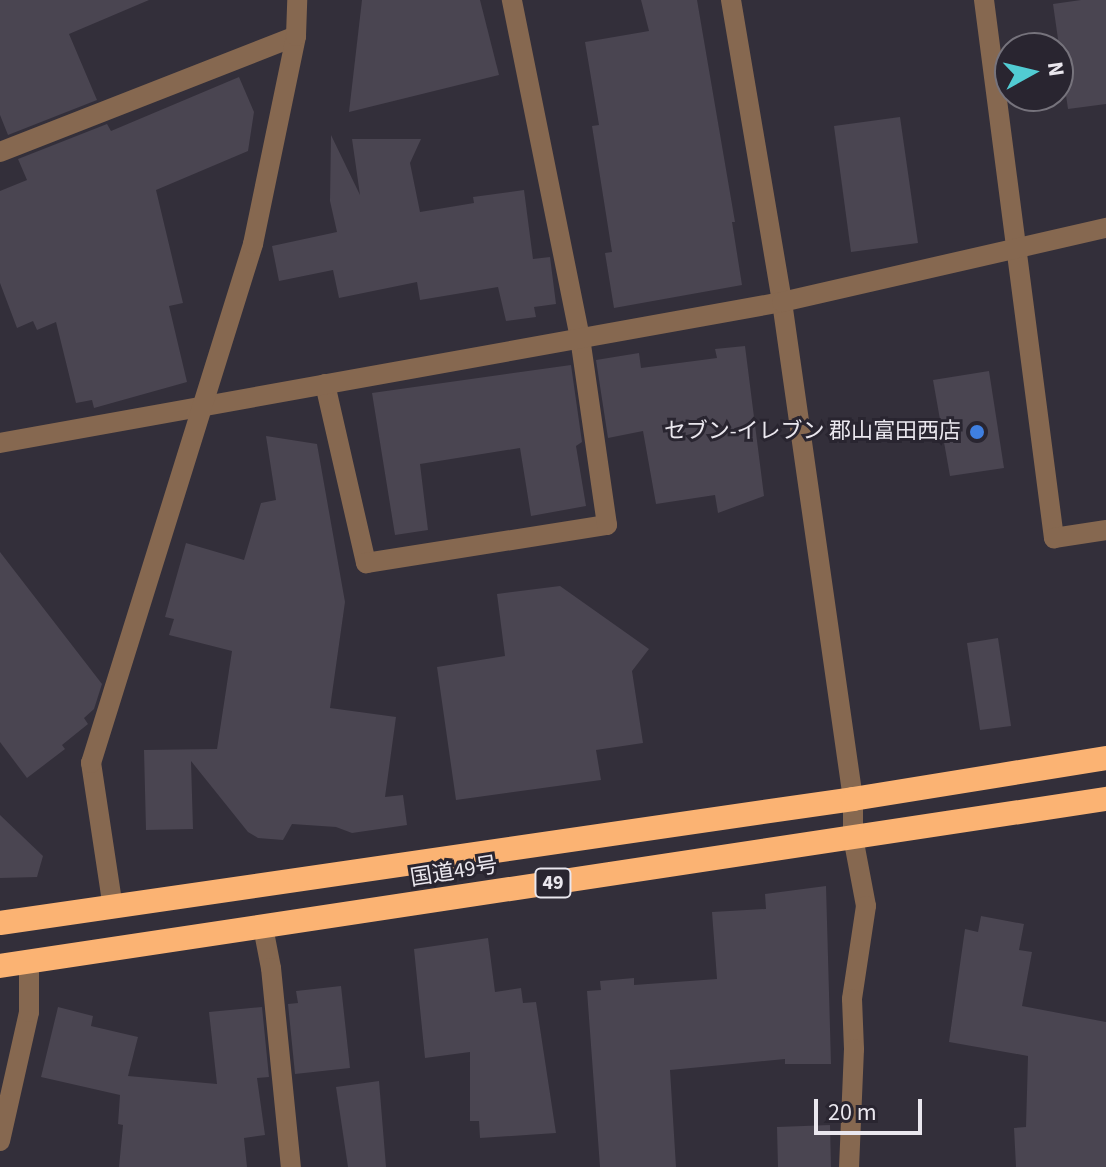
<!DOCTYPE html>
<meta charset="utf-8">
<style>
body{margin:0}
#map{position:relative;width:1106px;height:1167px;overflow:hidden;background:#332f3a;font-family:"Source Sans 3","Noto Sans JP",sans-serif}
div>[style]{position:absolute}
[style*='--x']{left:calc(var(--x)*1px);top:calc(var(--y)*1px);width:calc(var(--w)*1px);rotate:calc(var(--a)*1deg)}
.building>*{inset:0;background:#4a4551}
.minor>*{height:20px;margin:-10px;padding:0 10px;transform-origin:10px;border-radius:10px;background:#866850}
.highway>*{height:24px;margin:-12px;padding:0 12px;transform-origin:12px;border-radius:12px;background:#fbb373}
.dots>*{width:22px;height:22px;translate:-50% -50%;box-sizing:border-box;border:4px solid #292530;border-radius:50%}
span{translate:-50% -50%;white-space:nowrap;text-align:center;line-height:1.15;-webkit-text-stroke:6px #292530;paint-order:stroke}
.shield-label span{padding:2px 6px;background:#292530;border:2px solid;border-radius:6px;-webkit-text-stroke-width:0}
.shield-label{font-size:20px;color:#eae7ee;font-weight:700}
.poi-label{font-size:22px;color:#eae7ee}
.right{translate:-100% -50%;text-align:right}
.street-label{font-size:22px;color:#eae7ee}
.north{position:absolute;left:994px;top:32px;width:80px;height:80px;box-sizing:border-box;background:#292530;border:2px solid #76737c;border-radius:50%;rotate:82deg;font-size:22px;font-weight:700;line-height:32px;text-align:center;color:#eae7ee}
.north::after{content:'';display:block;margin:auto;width:28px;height:36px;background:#51ccd3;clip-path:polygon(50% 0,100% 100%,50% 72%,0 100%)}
.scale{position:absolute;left:814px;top:1099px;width:108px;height:36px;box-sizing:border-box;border:4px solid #eae7ee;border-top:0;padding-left:10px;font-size:24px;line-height:28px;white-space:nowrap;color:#eae7ee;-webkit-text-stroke:6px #292530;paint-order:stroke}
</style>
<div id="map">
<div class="building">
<i style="clip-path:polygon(0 0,149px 0,69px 34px,97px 100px,8px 135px,0 115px)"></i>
<i style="clip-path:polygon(362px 0,480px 0,499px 75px,349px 112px)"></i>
<i style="clip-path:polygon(641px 0,697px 0,735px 222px,732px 222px,742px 285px,614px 308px,605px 253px,612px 252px,592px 126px,599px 125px,585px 42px,649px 31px)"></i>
<i style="clip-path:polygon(1081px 0,1106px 0,1106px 104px,1068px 109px,1053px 4px)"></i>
<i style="clip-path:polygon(239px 77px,254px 112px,248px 151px,156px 190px,183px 303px,169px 306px,187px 382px,94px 408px,92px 400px,76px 403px,56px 322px,37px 330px,33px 321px,17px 328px,0 283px,0 191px,27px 180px,18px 159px,107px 124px,111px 131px)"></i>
<i style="clip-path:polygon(900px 117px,918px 243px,851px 252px,834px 126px)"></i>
<i style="clip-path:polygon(331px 135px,360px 195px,352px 139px,421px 139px,410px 163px,420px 212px,474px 203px,473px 197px,524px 190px,533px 259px,550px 257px,556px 304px,534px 307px,536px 317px,506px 321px,498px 287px,420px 300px,417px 282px,339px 298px,333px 270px,279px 281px,272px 246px,337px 232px,330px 201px)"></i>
<i style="clip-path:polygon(745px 346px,764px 496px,718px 513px,715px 495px,656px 504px,643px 431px,608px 438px,596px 360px,639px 353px,641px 368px,717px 358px,715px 349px)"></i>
<i style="clip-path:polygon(571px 365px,582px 442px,576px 446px,586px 506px,531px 516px,520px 448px,420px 464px,428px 530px,395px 535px,372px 393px)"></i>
<i style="clip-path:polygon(989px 371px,1004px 468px,950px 476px,933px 380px)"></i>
<i style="clip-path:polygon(266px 436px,317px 444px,345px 602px,330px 708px,396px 717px,385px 797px,403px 795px,407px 825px,352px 833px,336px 827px,292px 824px,283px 840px,258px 838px,248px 832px,191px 761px,193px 829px,146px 830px,144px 750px,217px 749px,232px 651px,169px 635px,174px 619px,165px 617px,186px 543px,244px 560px,261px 503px,276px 500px)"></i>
<i style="clip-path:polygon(0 552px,102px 684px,94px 709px,84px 718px,88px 724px,62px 745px,65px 749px,27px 778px,0 742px)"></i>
<i style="clip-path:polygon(560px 586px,649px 649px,632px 671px,643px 743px,596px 750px,601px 780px,456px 800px,437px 667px,505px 656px,497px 594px)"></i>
<i style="clip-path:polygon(998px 638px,1011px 726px,980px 730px,967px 643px)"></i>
<i style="clip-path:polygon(0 815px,43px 856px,37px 877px,0 878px)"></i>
<i style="clip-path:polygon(826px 886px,831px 1064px,785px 1064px,785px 1059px,670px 1070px,676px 1167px,600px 1167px,587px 991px,601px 990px,600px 981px,634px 978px,634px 985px,717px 979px,712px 912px,766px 909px,765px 894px)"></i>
<i style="clip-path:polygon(981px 916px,1024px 924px,1019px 950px,1032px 952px,1022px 1006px,1106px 1022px,1106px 1167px,1016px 1167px,1014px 1128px,1026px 1127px,1028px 1056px,949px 1042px,965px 929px,978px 932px)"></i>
<i style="clip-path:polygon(488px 938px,495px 992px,521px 988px,523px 1003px,536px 1002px,556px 1133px,480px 1138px,479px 1121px,470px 1121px,470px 1052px,425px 1058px,414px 949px)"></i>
<i style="clip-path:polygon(341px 986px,350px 1068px,295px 1074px,288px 1004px,298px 1003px,296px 991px)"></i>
<i style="clip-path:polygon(58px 1007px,93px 1016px,91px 1026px,138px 1037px,128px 1076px,217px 1084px,209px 1012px,262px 1007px,269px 1077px,257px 1078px,265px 1135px,244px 1138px,247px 1167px,119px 1167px,123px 1125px,118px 1124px,120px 1095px,41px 1077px)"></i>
<i style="clip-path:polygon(379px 1081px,386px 1167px,348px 1167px,336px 1087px)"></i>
<i style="clip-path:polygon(830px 1125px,831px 1167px,778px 1167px,777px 1127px)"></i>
</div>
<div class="minor">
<i style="--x:731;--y:0;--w:306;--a:80.4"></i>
<i style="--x:782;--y:302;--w:502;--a:81.87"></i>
<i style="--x:853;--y:799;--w:38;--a:90"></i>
<i style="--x:853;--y:837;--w:70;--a:79.3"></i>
<i style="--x:866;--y:906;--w:94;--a:98.6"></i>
<i style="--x:852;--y:999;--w:50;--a:87.7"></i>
<i style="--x:854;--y:1049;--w:118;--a:92.4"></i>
<i style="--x:984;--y:0;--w:543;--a:82.59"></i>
<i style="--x:1054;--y:538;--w:53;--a:-8.7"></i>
<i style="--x:0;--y:152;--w:318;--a:-21.4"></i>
<i style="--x:325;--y:384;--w:184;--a:77.1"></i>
<i style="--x:366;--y:563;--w:244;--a:-9"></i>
<i style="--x:607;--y:525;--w:189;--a:-98.2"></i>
<i style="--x:580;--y:338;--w:345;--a:-101.4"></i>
<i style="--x:0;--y:443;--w:795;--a:-10.22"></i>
<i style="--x:782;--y:302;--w:332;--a:-12.9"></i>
<i style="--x:113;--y:908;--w:147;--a:-98.6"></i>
<i style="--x:91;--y:763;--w:544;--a:-72.66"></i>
<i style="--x:253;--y:244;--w:212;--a:-78.3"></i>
<i style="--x:296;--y:36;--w:36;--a:-88"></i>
<i style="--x:263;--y:927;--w:42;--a:79"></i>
<i style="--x:271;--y:968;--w:200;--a:84.3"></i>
<i style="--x:0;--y:1141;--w:132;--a:-77.3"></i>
<i style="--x:29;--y:1012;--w:50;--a:-90"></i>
</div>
<div class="highway">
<i style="--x:0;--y:923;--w:862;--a:-8.27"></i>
<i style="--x:853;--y:799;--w:256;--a:-9.2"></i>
<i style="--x:0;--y:966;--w:1119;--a:-8.59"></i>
</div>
<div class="dots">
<i style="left:977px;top:432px;background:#3f7fe0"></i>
</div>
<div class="shield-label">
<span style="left:553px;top:883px">49</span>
</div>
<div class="poi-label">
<span class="right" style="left:961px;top:432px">セブン-イレブン 郡山富田西店</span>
</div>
<div class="street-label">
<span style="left:454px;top:872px;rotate:-9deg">国道49号</span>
</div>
<div class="north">N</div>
<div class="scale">20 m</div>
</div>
